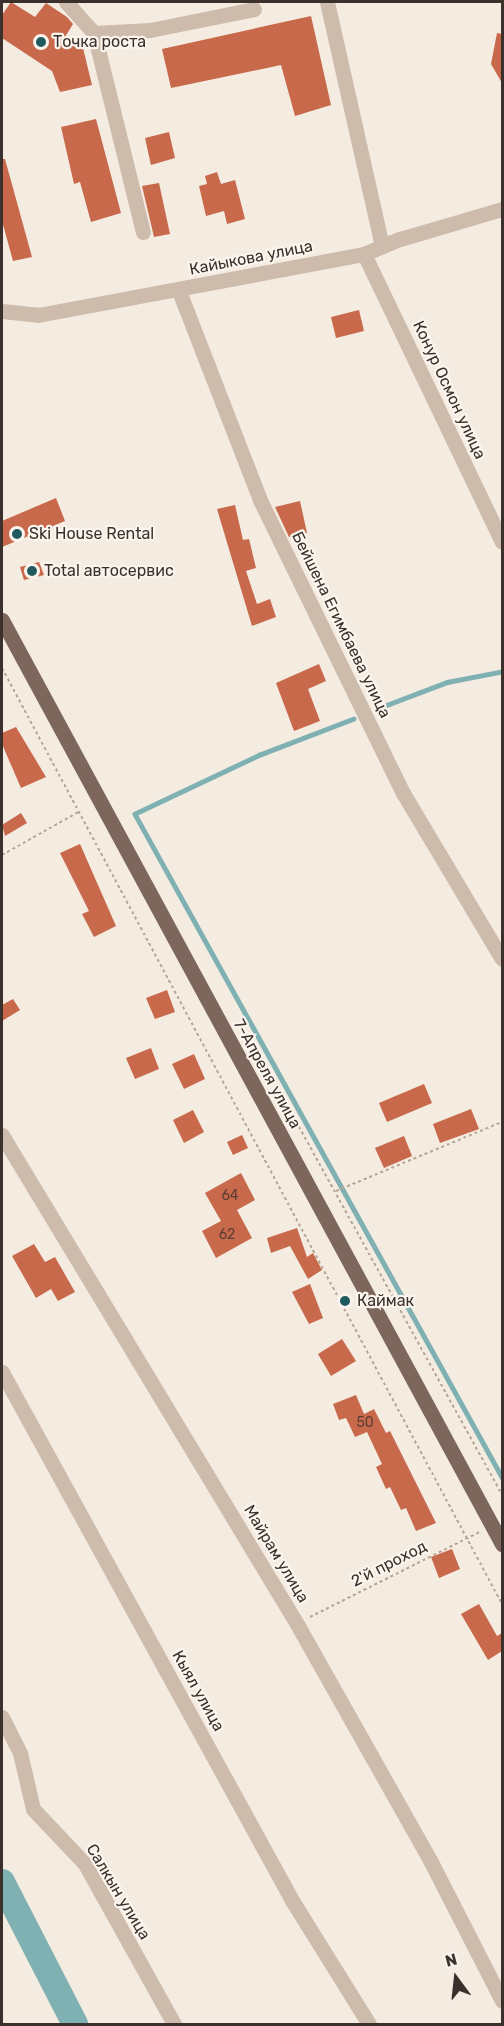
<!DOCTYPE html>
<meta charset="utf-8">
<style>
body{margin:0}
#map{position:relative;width:504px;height:2026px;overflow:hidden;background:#f4ebe1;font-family:Rubik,sans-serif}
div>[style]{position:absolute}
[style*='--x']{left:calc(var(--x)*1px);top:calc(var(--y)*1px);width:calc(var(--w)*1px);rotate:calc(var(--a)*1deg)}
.stream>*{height:4.5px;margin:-2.25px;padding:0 2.25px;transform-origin:2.25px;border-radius:2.25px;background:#7fb0b2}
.river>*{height:26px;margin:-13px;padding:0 13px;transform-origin:13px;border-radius:13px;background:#7fb0b2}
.building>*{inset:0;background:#c8694b}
.path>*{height:2px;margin-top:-1px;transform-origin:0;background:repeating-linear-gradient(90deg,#b9a596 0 3px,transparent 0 6px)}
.minor>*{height:15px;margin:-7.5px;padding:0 7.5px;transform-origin:7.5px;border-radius:7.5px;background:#cdbbac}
.major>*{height:15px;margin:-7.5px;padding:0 7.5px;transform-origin:7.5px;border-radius:7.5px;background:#7d675c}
.dots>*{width:16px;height:16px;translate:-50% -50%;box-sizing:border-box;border:3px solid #fbf5ee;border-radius:50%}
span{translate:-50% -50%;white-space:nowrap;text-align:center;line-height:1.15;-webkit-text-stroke:4.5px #fbf5ee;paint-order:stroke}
.number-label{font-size:14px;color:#5e3e33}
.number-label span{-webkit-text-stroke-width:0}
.poi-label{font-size:16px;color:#3b302b}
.left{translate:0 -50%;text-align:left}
.street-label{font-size:16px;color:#3b302b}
.frame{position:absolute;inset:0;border:3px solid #3b302b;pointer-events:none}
.north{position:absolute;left:426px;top:1948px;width:60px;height:60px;-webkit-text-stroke:4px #fbf5ee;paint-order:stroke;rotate:345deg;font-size:16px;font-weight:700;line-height:24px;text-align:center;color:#3b302b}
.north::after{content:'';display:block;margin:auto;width:21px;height:27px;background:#3b302b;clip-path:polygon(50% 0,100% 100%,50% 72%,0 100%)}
</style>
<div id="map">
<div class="stream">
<i style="--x:376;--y:709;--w:76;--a:-20.8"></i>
<i style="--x:447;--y:682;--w:53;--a:-10.9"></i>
<i style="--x:354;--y:719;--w:101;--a:159"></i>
<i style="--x:260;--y:755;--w:138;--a:154.7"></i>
<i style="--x:135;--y:814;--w:758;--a:61.03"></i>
</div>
<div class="river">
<i style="--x:2;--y:1882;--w:160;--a:62.8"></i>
</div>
<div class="building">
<i style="clip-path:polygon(11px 2px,35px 17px,46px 3px,67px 17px,73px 24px,65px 37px,83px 48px,92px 85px,60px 92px,52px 71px,2px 38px,2px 15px)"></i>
<i style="clip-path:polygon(311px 16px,331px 105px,295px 116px,281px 65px,171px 88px,162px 49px)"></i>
<i style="clip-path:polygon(497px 33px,502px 34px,502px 83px,491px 64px)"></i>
<i style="clip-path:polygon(96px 119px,121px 213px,91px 222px,80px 182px,74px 184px,61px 127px)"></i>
<i style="clip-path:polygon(169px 132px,175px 158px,151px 165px,145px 138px)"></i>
<i style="clip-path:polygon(2px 159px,5px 159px,32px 257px,13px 261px,2px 221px)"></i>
<i style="clip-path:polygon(217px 172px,221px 184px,235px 180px,245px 219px,227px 224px,224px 211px,206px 216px,199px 186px,207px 184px,205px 176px)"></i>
<i style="clip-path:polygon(159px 183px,170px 234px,154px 237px,142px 186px)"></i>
<i style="clip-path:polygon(359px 310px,364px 331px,336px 338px,331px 317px)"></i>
<i style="clip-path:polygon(56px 498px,65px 521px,2px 547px,2px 521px)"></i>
<i style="clip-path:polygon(300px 501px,307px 533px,289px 537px,275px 507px)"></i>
<i style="clip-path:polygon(235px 505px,243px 540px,249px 539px,256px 568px,246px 571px,257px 604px,270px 599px,276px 617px,252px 626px,217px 509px)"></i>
<i style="clip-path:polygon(39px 562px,44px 575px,24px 580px,20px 567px)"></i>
<i style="clip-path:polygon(319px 664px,326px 681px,308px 689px,320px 721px,294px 731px,276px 683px)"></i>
<i style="clip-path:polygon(16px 727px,46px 777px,21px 788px,2px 744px,2px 733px)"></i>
<i style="clip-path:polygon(21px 813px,27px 823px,5px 836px,2px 825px)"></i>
<i style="clip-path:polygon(80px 844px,116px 926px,94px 937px,82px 914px,89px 911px,60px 853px)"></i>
<i style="clip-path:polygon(167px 990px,175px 1012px,155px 1019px,146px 998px)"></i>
<i style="clip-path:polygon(13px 999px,20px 1010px,2px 1021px,2px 1005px)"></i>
<i style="clip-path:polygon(151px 1048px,159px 1069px,135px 1079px,126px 1058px)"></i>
<i style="clip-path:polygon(194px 1054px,205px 1079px,184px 1089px,172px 1064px)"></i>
<i style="clip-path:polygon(424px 1084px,432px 1103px,387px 1122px,379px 1103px)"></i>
<i style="clip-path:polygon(471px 1109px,479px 1129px,440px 1143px,433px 1124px)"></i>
<i style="clip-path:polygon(193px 1110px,204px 1132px,184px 1143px,173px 1120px)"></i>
<i style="clip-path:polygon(242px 1135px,248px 1148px,233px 1155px,227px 1142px)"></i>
<i style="clip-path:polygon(404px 1136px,412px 1156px,384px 1168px,375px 1148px)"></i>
<i style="clip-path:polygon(241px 1173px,255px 1200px,237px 1210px,252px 1238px,216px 1258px,202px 1231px,221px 1221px,205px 1193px)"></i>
<i style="clip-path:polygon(297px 1228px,307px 1257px,313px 1253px,322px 1270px,308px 1279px,290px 1246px,271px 1253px,267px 1238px)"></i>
<i style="clip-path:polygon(34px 1244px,45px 1262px,55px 1257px,75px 1292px,58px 1301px,51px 1289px,36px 1298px,12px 1256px)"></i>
<i style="clip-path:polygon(310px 1284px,323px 1318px,309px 1324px,292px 1292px)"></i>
<i style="clip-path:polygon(342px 1339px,356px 1361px,331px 1376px,318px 1354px)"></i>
<i style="clip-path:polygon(356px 1395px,364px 1414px,374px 1409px,386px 1433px,390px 1431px,436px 1523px,416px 1531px,406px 1508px,401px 1510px,390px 1487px,386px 1489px,376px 1467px,382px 1464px,367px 1432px,355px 1437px,346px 1418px,339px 1420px,333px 1404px)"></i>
<i style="clip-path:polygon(452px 1549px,460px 1569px,439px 1578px,431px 1557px)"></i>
<i style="clip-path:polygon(479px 1604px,497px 1636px,502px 1633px,502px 1651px,488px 1660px,461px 1614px)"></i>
</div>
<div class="path">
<i style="--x:2;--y:668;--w:1061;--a:61.89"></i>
<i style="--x:2;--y:855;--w:90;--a:-29.4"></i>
<i style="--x:293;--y:1116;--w:432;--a:61.1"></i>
<i style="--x:336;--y:1191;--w:180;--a:-22.6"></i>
<i style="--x:310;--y:1617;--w:190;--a:-26.6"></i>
</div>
<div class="minor">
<i style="--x:66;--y:2;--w:42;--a:47.9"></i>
<i style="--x:94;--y:33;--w:205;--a:76.2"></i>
<i style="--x:327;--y:2;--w:250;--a:77.3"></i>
<i style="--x:94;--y:33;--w:56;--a:-3.1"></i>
<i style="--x:150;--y:30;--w:106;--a:-11.4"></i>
<i style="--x:364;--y:254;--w:319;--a:64.4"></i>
<i style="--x:179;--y:291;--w:224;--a:68.8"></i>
<i style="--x:260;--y:500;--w:326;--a:64"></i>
<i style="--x:403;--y:793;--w:193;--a:59.2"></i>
<i style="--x:2;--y:311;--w:36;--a:6"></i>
<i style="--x:38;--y:315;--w:332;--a:-10.6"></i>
<i style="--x:364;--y:254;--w:39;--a:-23"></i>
<i style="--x:400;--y:239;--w:106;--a:-16.4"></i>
<i style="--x:2;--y:1135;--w:571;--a:58.9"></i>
<i style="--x:297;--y:1624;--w:273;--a:60.6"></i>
<i style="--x:431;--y:1862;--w:156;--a:62.9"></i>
<i style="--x:2;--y:1372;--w:605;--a:61.23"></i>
<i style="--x:293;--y:1902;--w:144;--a:58.1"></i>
<i style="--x:2;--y:1717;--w:40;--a:63.4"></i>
<i style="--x:20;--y:1753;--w:57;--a:76.9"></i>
<i style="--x:33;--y:1809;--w:76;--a:46.6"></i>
<i style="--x:85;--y:1864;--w:183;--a:60.9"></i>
</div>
<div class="major">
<i style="--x:2;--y:620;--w:1051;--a:61.58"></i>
</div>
<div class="dots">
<i style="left:41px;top:42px;background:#1f5a5e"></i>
<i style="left:17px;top:534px;background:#1f5a5e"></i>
<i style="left:32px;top:571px;background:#1f5a5e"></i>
<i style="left:345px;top:1301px;background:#1f5a5e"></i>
</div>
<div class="number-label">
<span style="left:230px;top:1196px">64</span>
<span style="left:227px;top:1235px">62</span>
<span style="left:365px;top:1423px">50</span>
</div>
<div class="poi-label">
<span class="left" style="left:53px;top:42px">Точка роста</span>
<span class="left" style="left:29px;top:534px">Ski House Rental</span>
<span class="left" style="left:44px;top:571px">Total автосервис</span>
<span class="left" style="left:357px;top:1301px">Каймак</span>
</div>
<div class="street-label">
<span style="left:251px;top:258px;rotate:-11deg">Кайыкова улица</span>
<span style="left:449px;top:390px;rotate:65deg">Конур Осмон улица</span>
<span style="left:341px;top:625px;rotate:64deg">Бейшена Егимбаева улица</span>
<span style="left:267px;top:1074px;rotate:61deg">7-Апреля улица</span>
<span style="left:276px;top:1554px;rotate:59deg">Майрам улица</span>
<span style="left:389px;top:1564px;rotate:-27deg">2'й проход</span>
<span style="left:198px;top:1691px;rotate:61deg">Кыял улица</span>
<span style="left:118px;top:1892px;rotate:59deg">Салкын улица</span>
</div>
<div class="frame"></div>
<div class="north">N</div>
</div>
